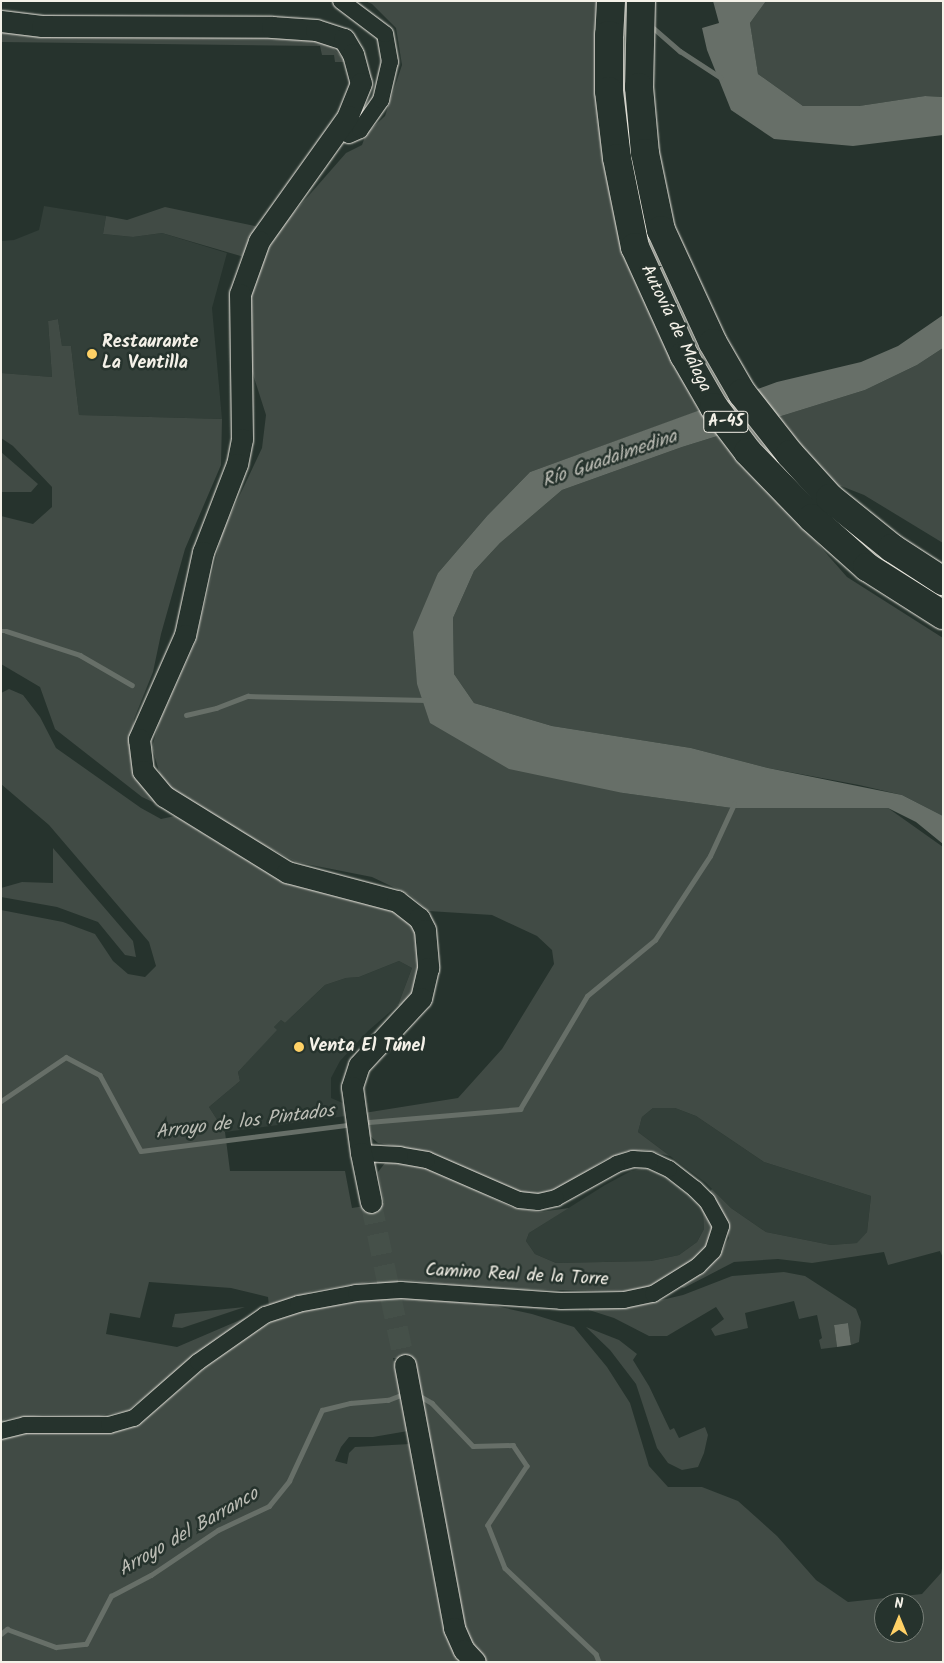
<!DOCTYPE html>
<meta charset="utf-8">
<style>
body{margin:0}
#map{position:relative;width:944px;height:1663px;overflow:hidden;background:#26332d;font-family:Kalam,sans-serif}
div>[style]{position:absolute}
[style*='--x']{left:calc(var(--x)*1px);top:calc(var(--y)*1px);width:calc(var(--w)*1px);rotate:calc(var(--a)*1deg)}
.built>*{inset:0;background:#333f39}
.green>*{inset:0;background:#414b45}
.water>*{inset:0;background:#676f68}
.stream>*{height:4.5px;margin:-2.25px;padding:0 2.25px;transform-origin:2.25px;border-radius:2.25px;background:#676f68}
.tertiary-tunnel>*{height:21px;margin-top:-10.5px;transform-origin:0;background:repeating-linear-gradient(90deg,#455049 0 21px,transparent 0 32px)}
.roads{filter:drop-shadow(0 0 1px #f4f1e8) drop-shadow(0 0 1px #f4f1e8)}
.minor>*{height:16px;margin:-8px;padding:0 8px;transform-origin:8px;border-radius:8px;background:#26332d}
.tertiary>*{height:21px;margin:-10.5px;padding:0 10.5px;transform-origin:10.5px;border-radius:10.5px;background:#26332d}
.motorway>*{height:28px;margin:-14px;padding:0 14px;transform-origin:14px;border-radius:14px;background:#26332d}
.dots>*{width:14px;height:14px;translate:-50% -50%;box-sizing:border-box;border:2px solid #26332d;border-radius:50%}
span{translate:-50% -50%;white-space:nowrap;text-align:center;line-height:1.15;-webkit-text-stroke:5px #26332d;paint-order:stroke}
.shield-label span{padding:1px 4px;background:#26332d;border:1px solid;border-radius:4px;-webkit-text-stroke-width:0}
.shield-label{font-size:16px;color:#f4f1e8;font-weight:700}
.street-label{font-size:18px;color:#f4f1e8}
.poi-label{font-size:18px;color:#f4f1e8;font-weight:700}
.left{translate:0 -50%;text-align:left}
.water-label{font-size:19px;color:#bcbdb5;font-style:italic}
.frame{position:absolute;inset:0;border:2px solid #f4f1e8;pointer-events:none}
.north{position:absolute;left:874px;top:1593px;width:50px;height:50px;box-sizing:border-box;background:#26332d;border:1px solid #787f78;border-radius:50%;rotate:0deg;font-size:14px;font-weight:700;line-height:20px;text-align:center;color:#f4f1e8}
.north::after{content:'';display:block;margin:auto;width:18px;height:22px;background:#ffd166;clip-path:polygon(50% 0,100% 100%,50% 72%,0 100%)}
</style>
<div id="map">
<div class="built">
<i style="clip-path:polygon(44px 206px,106px 216px,103px 234px,133px 237px,162px 233px,227px 253px,212px 308px,222px 419px,79px 415px,71px 346px,62px 346px,58px 319px,48px 321px,52px 377px,1px 373px,1px 241px,14px 240px,39px 230px)"></i>
<i style="clip-path:polygon(399px 961px,412px 968px,398px 1005px,368px 1031px,340px 1061px,331px 1078px,331px 1098px,345px 1104px,346px 1116px,225px 1132px,209px 1107px,240px 1081px,238px 1072px,276px 1030px,274px 1027px,281px 1020px,285px 1023px,325px 985px,346px 978px,359px 977px)"></i>
<i style="clip-path:polygon(653px 1108px,675px 1108px,696px 1116px,764px 1162px,871px 1196px,867px 1232px,858px 1243px,831px 1245px,766px 1232px,731px 1208px,706px 1183px,638px 1132px,642px 1117px)"></i>
<i style="clip-path:polygon(646px 1168px,666px 1177px,695px 1199px,703px 1214px,704px 1229px,697px 1242px,679px 1255px,651px 1261px,556px 1263px,535px 1254px,526px 1241px,529px 1233px,605px 1185px,631px 1171px)"></i>
</div>
<div class="green">
<i style="clip-path:polygon(365px 1px,599px 1px,605px 160px,612px 204px,626px 254px,662px 341px,699px 411px,530px 472px,487px 516px,438px 573px,417px 684px,623px 793px,732px 808px,888px 808px,943px 847px,943px 1258px,940px 1251px,888px 1265px,884px 1252px,812px 1263px,778px 1259px,734px 1262px,684px 1288px,678px 1286px,719px 1257px,729px 1238px,724px 1213px,707px 1195px,712px 1189px,731px 1208px,766px 1232px,831px 1245px,857px 1243px,867px 1232px,871px 1196px,764px 1162px,696px 1116px,675px 1108px,653px 1108px,642px 1117px,638px 1132px,670px 1156px,645px 1150px,627px 1151px,603px 1161px,564px 1186px,543px 1193px,524px 1194px,421px 1151px,378px 1143px,369px 1135px,364px 1113px,458px 1098px,502px 1049px,554px 964px,552px 950px,537px 936px,492px 915px,428px 911px,410px 895px,372px 877px,296px 862px,241px 833px,178px 795px,160px 775px,152px 747px,159px 723px,195px 643px,222px 533px,262px 448px,266px 415px,251px 368px,249px 289px,259px 264px,283px 225px,346px 153px,362px 145px,366px 134px,385px 116px,402px 65px,396px 28px,372px 4px)"></i>
<i style="clip-path:polygon(766px 1px,943px 1px,943px 97px,925px 96px,859px 106px,803px 106px,758px 74px,750px 23px)"></i>
<i style="clip-path:polygon(1px 31px,315px 38px,329px 44px,347px 62px,335px 62px,334px 55px,322px 55px,320px 46px,1px 42px)"></i>
<i style="clip-path:polygon(165px 207px,259px 227px,244px 257px,162px 233px,133px 237px,103px 234px,106px 216px,127px 220px)"></i>
<i style="clip-path:polygon(58px 319px,62px 346px,71px 346px,79px 415px,222px 419px,221px 465px,185px 549px,161px 634px,153px 672px,134px 719px,131px 753px,161px 806px,142px 797px,55px 729px,40px 687px,1px 664px,1px 516px,33px 524px,52px 507px,52px 487px,13px 446px,1px 438px,1px 373px,52px 377px,48px 321px)"></i>
<i style="clip-path:polygon(943px 348px,943px 543px,864px 495px,841px 486px,803px 527px,847px 577px,943px 638px,943px 816px,902px 795px,859px 785px,768px 768px,691px 748px,552px 726px,474px 703px,454px 674px,453px 618px,474px 571px,500px 543px,562px 490px,682px 447px,865px 390px,917px 365px)"></i>
<i style="clip-path:polygon(1px 452px,38px 484px,31px 492px,1px 492px)"></i>
<i style="clip-path:polygon(9px 689px,23px 695px,40px 717px,56px 748px,141px 808px,161px 819px,175px 816px,283px 882px,356px 897px,396px 912px,414px 928px,420px 969px,413px 991px,404px 1008px,398px 1005px,412px 968px,399px 961px,359px 977px,346px 978px,325px 985px,285px 1023px,281px 1020px,274px 1027px,277px 1030px,238px 1072px,240px 1081px,209px 1107px,225px 1132px,230px 1171px,345px 1171px,352px 1208px,384px 1203px,378px 1172px,385px 1163px,404px 1163px,430px 1168px,511px 1207px,540px 1212px,569px 1208px,529px 1233px,526px 1241px,535px 1254px,556px 1263px,651px 1261px,679px 1255px,697px 1242px,704px 1229px,703px 1214px,695px 1199px,708px 1212px,712px 1228px,710px 1245px,693px 1263px,666px 1281px,632px 1291px,494px 1289px,404px 1280px,369px 1282px,313px 1291px,269px 1307px,268px 1297px,231px 1288px,149px 1282px,140px 1318px,110px 1313px,106px 1334px,177px 1347px,247px 1317px,127px 1411px,99px 1416px,43px 1415px,6px 1419px,1px 1422px,1px 910px,63px 922px,95px 934px,113px 961px,128px 974px,145px 977px,156px 966px,149px 942px,49px 825px,1px 784px,1px 693px)"></i>
<i style="clip-path:polygon(53px 848px,133px 941px,136px 957px,125px 955px,98px 922px,57px 907px,1px 897px,1px 888px,22px 882px,53px 883px)"></i>
<i style="clip-path:polygon(784px 1272px,805px 1276px,856px 1309px,861px 1322px,859px 1342px,851px 1345px,848px 1323px,834px 1325px,837px 1347px,821px 1349px,819px 1340px,822px 1338px,817px 1315px,799px 1319px,794px 1301px,745px 1313px,748px 1328px,715px 1336px,711px 1329px,724px 1319px,716px 1307px,667px 1336px,649px 1336px,614px 1318px,589px 1310px,589px 1304px,636px 1306px,683px 1295px,732px 1276px)"></i>
<i style="clip-path:polygon(evenodd,376px 1297px,469px 1300px,532px 1314px,574px 1327px,607px 1367px,630px 1403px,649px 1466px,668px 1487px,702px 1487px,738px 1501px,777px 1536px,816px 1580px,848px 1602px,922px 1594px,941px 1573px,943px 1564px,943px 1662px,485px 1662px,470px 1642px,462px 1616px,412px 1359px,393px 1358px,408px 1431px,373px 1437px,349px 1437px,341px 1447px,335px 1461px,347px 1464px,349px 1453px,355px 1447px,410px 1444px,463px 1662px,1px 1662px,1px 1441px,4px 1437px,48px 1428px,127px 1429px,142px 1422px,224px 1351px,260px 1328px,296px 1309px,376px 1297px,884px 1603px,914px 1603px,914px 1633px,884px 1633px,884px 1603px)"></i>
<i style="clip-path:polygon(245px 1307px,182px 1328px,172px 1327px,175px 1314px)"></i>
<i style="clip-path:polygon(586px 1327px,619px 1340px,637px 1354px,633px 1360px,649px 1386px,670px 1430px,674px 1428px,679px 1438px,705px 1427px,708px 1435px,704px 1453px,698px 1467px,682px 1470px,668px 1463px,657px 1448px,636px 1384px,610px 1350px)"></i>
</div>
<div class="water">
<i style="clip-path:polygon(713px 1px,766px 1px,750px 23px,758px 74px,803px 106px,859px 106px,925px 96px,943px 97px,943px 135px,853px 146px,774px 139px,731px 110px,707px 50px,702px 28px,719px 23px)"></i>
<i style="clip-path:polygon(943px 315px,943px 348px,917px 365px,865px 390px,682px 447px,562px 490px,500px 543px,474px 571px,453px 618px,454px 674px,474px 703px,552px 726px,691px 748px,768px 768px,902px 795px,943px 816px,943px 844px,916px 822px,888px 808px,732px 808px,623px 793px,509px 769px,430px 723px,417px 684px,413px 632px,438px 573px,487px 516px,530px 472px,777px 382px,861px 362px,898px 346px)"></i>
<i style="clip-path:polygon(848px 1323px,851px 1345px,837px 1347px,834px 1325px)"></i>
</div>
<div class="stream">
<i style="--x:650;--y:25;--w:40;--a:41"></i>
<i style="--x:680;--y:51;--w:48;--a:33"></i>
<i style="--x:1;--y:631;--w:5;--a:0"></i>
<i style="--x:6;--y:631;--w:78;--a:18"></i>
<i style="--x:80;--y:655;--w:60;--a:30"></i>
<i style="--x:186;--y:715;--w:31;--a:-13"></i>
<i style="--x:216;--y:708;--w:34;--a:-21"></i>
<i style="--x:248;--y:696;--w:179;--a:1.3"></i>
<i style="--x:1;--y:1101;--w:78;--a:-34.1"></i>
<i style="--x:66;--y:1057;--w:38;--a:28"></i>
<i style="--x:100;--y:1075;--w:86;--a:61.7"></i>
<i style="--x:141;--y:1151;--w:208;--a:-7.2"></i>
<i style="--x:369;--y:1122;--w:152;--a:-4.9"></i>
<i style="--x:520;--y:1109;--w:131;--a:-59.3"></i>
<i style="--x:587;--y:996;--w:88;--a:-39.5"></i>
<i style="--x:655;--y:940;--w:100;--a:-56.8"></i>
<i style="--x:710;--y:856;--w:57;--a:-65.2"></i>
<i style="--x:420;--y:1396;--w:14;--a:30"></i>
<i style="--x:432;--y:1403;--w:59;--a:46.4"></i>
<i style="--x:473;--y:1446;--w:40;--a:-1.4"></i>
<i style="--x:513;--y:1445;--w:25;--a:56"></i>
<i style="--x:527;--y:1466;--w:71;--a:123.5"></i>
<i style="--x:488;--y:1525;--w:46;--a:68.4"></i>
<i style="--x:505;--y:1568;--w:125;--a:43.4"></i>
<i style="--x:596;--y:1654;--w:9;--a:69"></i>
<i style="--x:1;--y:1634;--w:8;--a:-40"></i>
<i style="--x:7;--y:1629;--w:52;--a:20.2"></i>
<i style="--x:56;--y:1647;--w:30;--a:-6"></i>
<i style="--x:86;--y:1644;--w:54;--a:-62.5"></i>
<i style="--x:111;--y:1596;--w:45;--a:-27.7"></i>
<i style="--x:151;--y:1575;--w:81;--a:-33.9"></i>
<i style="--x:218;--y:1530;--w:56;--a:-25.2"></i>
<i style="--x:269;--y:1506;--w:32;--a:-51"></i>
<i style="--x:289;--y:1481;--w:78;--a:-65.1"></i>
<i style="--x:322;--y:1410;--w:29;--a:-14"></i>
<i style="--x:350;--y:1403;--w:38;--a:-5"></i>
<i style="--x:388;--y:1400;--w:14;--a:-21"></i>
</div>
<div class="tertiary-tunnel">
<i style="--x:371;--y:1202;--w:167;--a:78.2"></i>
</div>
<div class="roads">
<div class="minor">
<i style="--x:340;--y:130;--w:10;--a:29"></i>
<i style="--x:349;--y:135;--w:12;--a:-24"></i>
<i style="--x:360;--y:130;--w:37;--a:-55"></i>
<i style="--x:381;--y:100;--w:39;--a:-77"></i>
<i style="--x:390;--y:62;--w:28;--a:-100"></i>
<i style="--x:385;--y:34;--w:55;--a:-143.1"></i>
<i style="--x:1;--y:1431;--w:25;--a:-14"></i>
<i style="--x:25;--y:1425;--w:84;--a:0"></i>
<i style="--x:109;--y:1425;--w:26;--a:-16"></i>
<i style="--x:134;--y:1418;--w:85;--a:-41.2"></i>
<i style="--x:198;--y:1362;--w:82;--a:-35"></i>
<i style="--x:265;--y:1315;--w:35;--a:-18"></i>
<i style="--x:298;--y:1304;--w:59;--a:-10.7"></i>
<i style="--x:356;--y:1293;--w:45;--a:-3.8"></i>
<i style="--x:401;--y:1290;--w:160;--a:3.9"></i>
<i style="--x:561;--y:1301;--w:63;--a:-0.9"></i>
<i style="--x:624;--y:1300;--w:30;--a:-12"></i>
<i style="--x:653;--y:1294;--w:53;--a:-31.9"></i>
<i style="--x:698;--y:1266;--w:21;--a:-45"></i>
<i style="--x:713;--y:1251;--w:26;--a:-72"></i>
<i style="--x:721;--y:1226;--w:29;--a:-119"></i>
<i style="--x:707;--y:1201;--w:17;--a:-135"></i>
<i style="--x:695;--y:1189;--w:33;--a:-142"></i>
<i style="--x:669;--y:1169;--w:21;--a:-155"></i>
<i style="--x:650;--y:1160;--w:17;--a:-177"></i>
<i style="--x:633;--y:1159;--w:17;--a:163"></i>
<i style="--x:617;--y:1164;--w:70;--a:150.9"></i>
<i style="--x:556;--y:1198;--w:18;--a:167"></i>
<i style="--x:538;--y:1202;--w:19;--a:-174"></i>
<i style="--x:519;--y:1200;--w:100;--a:-156.5"></i>
<i style="--x:427;--y:1160;--w:27;--a:-170"></i>
<i style="--x:400;--y:1155;--w:39;--a:-177"></i>
</div>
<div class="tertiary">
<i style="--x:1;--y:21;--w:41;--a:7"></i>
<i style="--x:42;--y:26;--w:230;--a:0.2"></i>
<i style="--x:272;--y:27;--w:44;--a:3.9"></i>
<i style="--x:316;--y:30;--w:29;--a:18"></i>
<i style="--x:344;--y:39;--w:17;--a:59"></i>
<i style="--x:353;--y:54;--w:30;--a:75"></i>
<i style="--x:361;--y:83;--w:35;--a:112"></i>
<i style="--x:348;--y:116;--w:153;--a:125.5"></i>
<i style="--x:259;--y:241;--w:56;--a:109.7"></i>
<i style="--x:240;--y:294;--w:145;--a:89.2"></i>
<i style="--x:242;--y:439;--w:25;--a:101"></i>
<i style="--x:237;--y:464;--w:94;--a:111.1"></i>
<i style="--x:203;--y:552;--w:85;--a:102.2"></i>
<i style="--x:185;--y:635;--w:114;--a:113.9"></i>
<i style="--x:139;--y:739;--w:32;--a:83"></i>
<i style="--x:143;--y:771;--w:33;--a:50"></i>
<i style="--x:164;--y:796;--w:145;--a:31.7"></i>
<i style="--x:287;--y:872;--w:114;--a:14.8"></i>
<i style="--x:397;--y:901;--w:28;--a:38"></i>
<i style="--x:419;--y:918;--w:13;--a:63"></i>
<i style="--x:425;--y:930;--w:38;--a:85"></i>
<i style="--x:428;--y:968;--w:31;--a:103"></i>
<i style="--x:421;--y:998;--w:91;--a:132.8"></i>
<i style="--x:359;--y:1065;--w:23;--a:108"></i>
<i style="--x:352;--y:1087;--w:67;--a:82.2"></i>
<i style="--x:361;--y:1153;--w:50;--a:78.5"></i>
<i style="--x:405;--y:1365;--w:268;--a:79.4"></i>
<i style="--x:454;--y:1628;--w:24;--a:66"></i>
<i style="--x:464;--y:1650;--w:16;--a:47"></i>
</div>
<div class="motorway">
<i style="--x:611;--y:1;--w:34;--a:93"></i>
<i style="--x:609;--y:35;--w:56;--a:90"></i>
<i style="--x:609;--y:91;--w:67;--a:83.2"></i>
<i style="--x:617;--y:158;--w:91;--a:78.6"></i>
<i style="--x:635;--y:247;--w:119;--a:65.6"></i>
<i style="--x:684;--y:355;--w:60;--a:60"></i>
<i style="--x:714;--y:407;--w:56;--a:52.9"></i>
<i style="--x:748;--y:452;--w:92;--a:45.9"></i>
<i style="--x:812;--y:518;--w:74;--a:41.7"></i>
<i style="--x:867;--y:567;--w:90;--a:32.3"></i>
<i style="--x:641;--y:1;--w:86;--a:91.3"></i>
<i style="--x:639;--y:87;--w:66;--a:84.8"></i>
<i style="--x:645;--y:153;--w:79;--a:78.3"></i>
<i style="--x:661;--y:230;--w:124;--a:65.3"></i>
<i style="--x:713;--y:343;--w:58;--a:59.9"></i>
<i style="--x:742;--y:393;--w:78;--a:51.8"></i>
<i style="--x:790;--y:454;--w:59;--a:47.7"></i>
<i style="--x:830;--y:498;--w:80;--a:38.9"></i>
<i style="--x:892;--y:548;--w:61;--a:32.9"></i>
</div>
</div>
<div class="dots">
<i style="left:92px;top:354px;background:#ffd166"></i>
<i style="left:299px;top:1047px;background:#ffd166"></i>
</div>
<div class="shield-label">
<span style="left:726px;top:422px">A-45</span>
</div>
<div class="street-label">
<span style="left:675px;top:329px;rotate:64deg">Autovía de Málaga</span>
<span style="left:517px;top:1276px;rotate:3deg">Camino Real de la Torre</span>
</div>
<div class="poi-label">
<span class="left" style="left:102px;top:354px">Restaurante<br>La Ventilla</span>
<span class="left" style="left:309px;top:1047px">Venta El Túnel</span>
</div>
<div class="water-label">
<span style="left:610px;top:460px;rotate:-19deg">Río Guadalmedina</span>
<span style="left:245px;top:1123px;rotate:-7deg">Arroyo de los Pintados</span>
<span style="left:189px;top:1533px;rotate:-30deg">Arroyo del Barranco</span>
</div>
<div class="frame"></div>
<div class="north">N</div>
</div>
